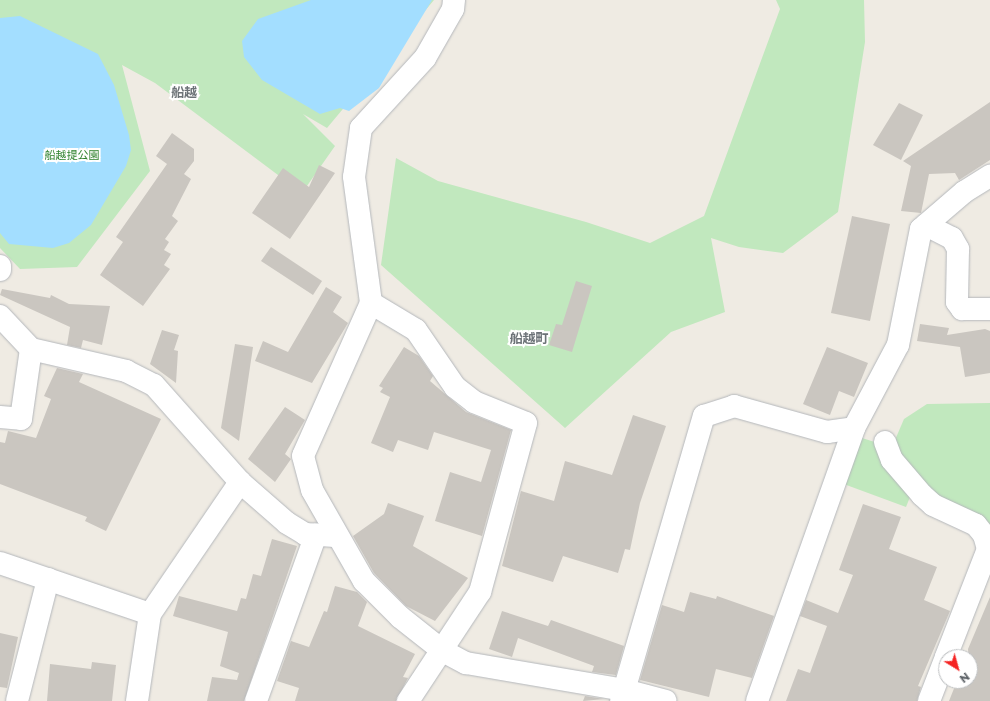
<!DOCTYPE html>
<meta charset="utf-8">
<style>
body{margin:0}
#map{position:relative;width:990px;height:701px;overflow:hidden;background:#efebe3;font-family:Montserrat,"Noto Sans JP",sans-serif}
div>[style]{position:absolute}
[style*='--x']{left:calc(var(--x)*1px);top:calc(var(--y)*1px);width:calc(var(--w)*1px);rotate:calc(var(--a)*1deg)}
.green>*{inset:0;background:#c1e8be}
.water>*{inset:0;background:#a3deff}
.building>*{inset:0;background:#cac6c0}
.roads{filter:drop-shadow(0 0 1px #b4b7bb) drop-shadow(0 0 1px #b4b7bb)}
.minor>*{height:22px;margin:-11px;padding:0 11px;transform-origin:11px;border-radius:11px;background:#fff}
span{translate:-50% -50%;white-space:nowrap;text-align:center;line-height:1.15;-webkit-text-stroke:4px #fff;paint-order:stroke}
.park-label{font-size:11px;color:#30822e}
.quarter-label{font-size:13px;color:#6c7277;font-weight:700}
.north{position:absolute;left:938px;top:649px;width:40px;height:40px;box-sizing:border-box;background:#fff;border:1px solid #bdbfc1;border-radius:50%;rotate:143deg;font-size:11px;font-weight:700;line-height:16px;text-align:center;color:#5b6065}
.north::after{content:'';display:block;margin:auto;width:14px;height:18px;background:#f52423;clip-path:polygon(50% 0,100% 100%,50% 72%,0 100%)}
</style>
<div id="map">
<div class="green">
<i style="clip-path:polygon(0 0,434px 0,327px 128px,303px 114px,335px 146px,302px 193px,155px 83px,122px 65px,150px 171px,77px 267px,20px 269px,0 248px)"></i>
<i style="clip-path:polygon(776px 0,864px 0,865px 42px,838px 212px,783px 253px,739px 247px,711px 238px,725px 312px,671px 332px,565px 428px,381px 265px,396px 158px,438px 181px,586px 222px,650px 243px,704px 216px,780px 9px)"></i>
<i style="clip-path:polygon(990px 403px,990px 536px,932px 500px,892px 447px,904px 419px,927px 404px)"></i>
<i style="clip-path:polygon(862px 438px,881px 444px,912px 492px,906px 507px,841px 483px)"></i>
</div>
<div class="water">
<i style="clip-path:polygon(311px 0,432px 0,379px 88px,349px 111px,340px 108px,320px 114px,262px 80px,244px 57px,242px 41px,258px 19px)"></i>
<i style="clip-path:polygon(20px 16px,98px 54px,114px 85px,129px 135px,131px 150px,126px 166px,91px 225px,69px 243px,53px 248px,9px 244px,0 233px,0 18px)"></i>
</div>
<div class="building">
<i style="clip-path:polygon(990px 102px,990px 160px,959px 180px,955px 173px,929px 174px,921px 213px,901px 211px,911px 166px,903px 161px)"></i>
<i style="clip-path:polygon(899px 103px,923px 115px,901px 160px,873px 145px)"></i>
<i style="clip-path:polygon(172px 133px,194px 149px,194px 161px,184px 174px,191px 179px,172px 216px,178px 221px,165px 239px,169px 242px,164px 250px,171px 254px,164px 265px,170px 269px,143px 306px,100px 275px,123px 242px,116px 237px,167px 164px,156px 156px)"></i>
<i style="clip-path:polygon(319px 165px,335px 173px,290px 239px,252px 213px,283px 168px,309px 187px)"></i>
<i style="clip-path:polygon(852px 216px,890px 224px,870px 321px,831px 313px)"></i>
<i style="clip-path:polygon(271px 247px,322px 281px,313px 295px,261px 261px)"></i>
<i style="clip-path:polygon(576px 281px,592px 286px,572px 352px,549px 345px,556px 324px,562px 325px)"></i>
<i style="clip-path:polygon(326px 287px,342px 297px,333px 312px,348px 323px,312px 383px,255px 361px,263px 341px,288px 352px)"></i>
<i style="clip-path:polygon(2px 289px,50px 298px,51px 295px,69px 304px,110px 306px,102px 345px,83px 340px,81px 348px,67px 345px,70px 327px,0 295px)"></i>
<i style="clip-path:polygon(920px 324px,949px 328px,947px 335px,985px 329px,990px 331px,990px 373px,965px 377px,960px 347px,917px 341px)"></i>
<i style="clip-path:polygon(162px 330px,179px 335px,174px 350px,178px 351px,176px 383px,150px 364px)"></i>
<i style="clip-path:polygon(235px 344px,253px 347px,239px 441px,221px 428px)"></i>
<i style="clip-path:polygon(404px 347px,419px 356px,433px 376px,430px 381px,466px 412px,511px 430px,482px 536px,435px 521px,450px 472px,481px 482px,491px 450px,434px 432px,428px 450px,398px 440px,393px 452px,371px 443px,390px 397px,380px 392px,383px 388px,379px 386px)"></i>
<i style="clip-path:polygon(827px 347px,868px 363px,854px 397px,839px 391px,830px 415px,803px 404px)"></i>
<i style="clip-path:polygon(57px 368px,83px 374px,79px 382px,161px 419px,106px 531px,85px 521px,87px 517px,0 484px,0 442px,5px 443px,8px 431px,36px 438px,51px 399px,44px 396px)"></i>
<i style="clip-path:polygon(285px 407px,305px 420px,285px 454px,291px 459px,275px 482px,248px 459px)"></i>
<i style="clip-path:polygon(633px 415px,666px 426px,640px 503px,630px 550px,625px 549px,618px 573px,563px 556px,553px 582px,502px 566px,521px 491px,554px 501px,565px 461px,612px 475px)"></i>
<i style="clip-path:polygon(388px 503px,424px 516px,413px 546px,468px 578px,435px 621px,406px 606px,374px 573px,353px 536px,384px 514px)"></i>
<i style="clip-path:polygon(863px 504px,901px 517px,889px 549px,937px 567px,924px 600px,950px 611px,918px 686px,921px 687px,917px 701px,786px 701px,798px 669px,810px 673px,827px 626px,800px 616px,806px 600px,838px 613px,853px 575px,839px 570px)"></i>
<i style="clip-path:polygon(272px 539px,297px 546px,244px 701px,207px 701px,212px 677px,237px 680px,239px 673px,220px 666px,228px 632px,173px 616px,179px 596px,237px 611px,241px 598px,246px 599px,253px 574px,261px 576px)"></i>
<i style="clip-path:polygon(335px 586px,357px 592px,367px 602px,358px 626px,415px 654px,403px 677px,408px 678px,396px 701px,295px 701px,299px 688px,277px 681px,291px 641px,309px 647px,324px 611px,327px 612px)"></i>
<i style="clip-path:polygon(690px 592px,716px 599px,717px 596px,774px 616px,752px 678px,716px 669px,709px 697px,640px 680px,662px 605px,684px 612px)"></i>
<i style="clip-path:polygon(990px 597px,990px 701px,949px 701px,957px 681px,970px 681px,968px 649px)"></i>
<i style="clip-path:polygon(502px 611px,548px 626px,551px 620px,624px 646px,616px 675px,592px 672px,594px 666px,518px 638px,512px 657px,489px 649px)"></i>
<i style="clip-path:polygon(0 633px,18px 637px,7px 688px,0 687px)"></i>
<i style="clip-path:polygon(92px 662px,116px 665px,112px 701px,47px 701px,50px 664px,91px 669px)"></i>
<i style="clip-path:polygon(585px 696px,604px 699px,583px 701px)"></i>
</div>
<div class="roads">
<div class="minor">
<i style="--x:454;--y:0;--w:9;--a:96"></i>
<i style="--x:453;--y:9;--w:56;--a:119.7"></i>
<i style="--x:425;--y:58;--w:95;--a:132.4"></i>
<i style="--x:361;--y:128;--w:49;--a:98.1"></i>
<i style="--x:354;--y:177;--w:127;--a:82.3"></i>
<i style="--x:371;--y:303;--w:167;--a:114"></i>
<i style="--x:303;--y:456;--w:35;--a:75"></i>
<i style="--x:312;--y:490;--w:105;--a:60.3"></i>
<i style="--x:364;--y:581;--w:51;--a:45"></i>
<i style="--x:400;--y:617;--w:55;--a:38.3"></i>
<i style="--x:443;--y:651;--w:26;--a:28"></i>
<i style="--x:466;--y:663;--w:160;--a:9.7"></i>
<i style="--x:624;--y:690;--w:43;--a:14.7"></i>
<i style="--x:926;--y:225;--w:29;--a:27"></i>
<i style="--x:952;--y:238;--w:13;--a:61"></i>
<i style="--x:958;--y:249;--w:53;--a:91.1"></i>
<i style="--x:957;--y:302;--w:9;--a:54"></i>
<i style="--x:962;--y:309;--w:28;--a:0"></i>
<i style="--x:0;--y:266;--w:4;--a:90"></i>
<i style="--x:371;--y:303;--w:52;--a:31"></i>
<i style="--x:416;--y:330;--w:69;--a:55.6"></i>
<i style="--x:455;--y:387;--w:24;--a:38"></i>
<i style="--x:474;--y:402;--w:56;--a:22"></i>
<i style="--x:526;--y:423;--w:175;--a:105.2"></i>
<i style="--x:480;--y:592;--w:131;--a:123.4"></i>
<i style="--x:0;--y:316;--w:45;--a:46.8"></i>
<i style="--x:31;--y:349;--w:98;--a:13"></i>
<i style="--x:126;--y:371;--w:31;--a:27"></i>
<i style="--x:154;--y:385;--w:130;--a:48.4"></i>
<i style="--x:240;--y:482;--w:62;--a:41.1"></i>
<i style="--x:287;--y:523;--w:21;--a:31"></i>
<i style="--x:305;--y:534;--w:30;--a:4"></i>
<i style="--x:0;--y:417;--w:21;--a:5"></i>
<i style="--x:21;--y:419;--w:71;--a:-81.9"></i>
<i style="--x:885;--y:442;--w:19;--a:69"></i>
<i style="--x:892;--y:460;--w:46;--a:49.4"></i>
<i style="--x:922;--y:495;--w:15;--a:42"></i>
<i style="--x:933;--y:505;--w:47;--a:24.9"></i>
<i style="--x:976;--y:525;--w:13;--a:51"></i>
<i style="--x:984;--y:535;--w:15;--a:74"></i>
<i style="--x:988;--y:549;--w:116;--a:111.3"></i>
<i style="--x:0;--y:563;--w:158;--a:18.8"></i>
<i style="--x:17;--y:701;--w:126;--a:-75.7"></i>
<i style="--x:137;--y:701;--w:88;--a:-81.5"></i>
<i style="--x:150;--y:614;--w:160;--a:-55.7"></i>
<i style="--x:256;--y:701;--w:177;--a:-70.2"></i>
<i style="--x:621;--y:701;--w:297;--a:-73.8"></i>
<i style="--x:704;--y:416;--w:32;--a:-18"></i>
<i style="--x:734;--y:406;--w:97;--a:15.6"></i>
<i style="--x:827;--y:432;--w:27;--a:-8"></i>
<i style="--x:757;--y:701;--w:290;--a:-70.4"></i>
<i style="--x:854;--y:428;--w:94;--a:-62.1"></i>
<i style="--x:898;--y:345;--w:118;--a:-78.8"></i>
<i style="--x:921;--y:229;--w:57;--a:-40.7"></i>
<i style="--x:964;--y:192;--w:31;--a:-32"></i>
<i style="--x:929;--y:701;--w:47;--a:-68.9"></i>
</div>
</div>
<div class="park-label">
<span style="left:72px;top:155px">船越提公園</span>
</div>
<div class="quarter-label">
<span style="left:184px;top:92px">船越</span>
<span style="left:529px;top:338px">船越町</span>
</div>
<div class="north">N</div>
</div>
